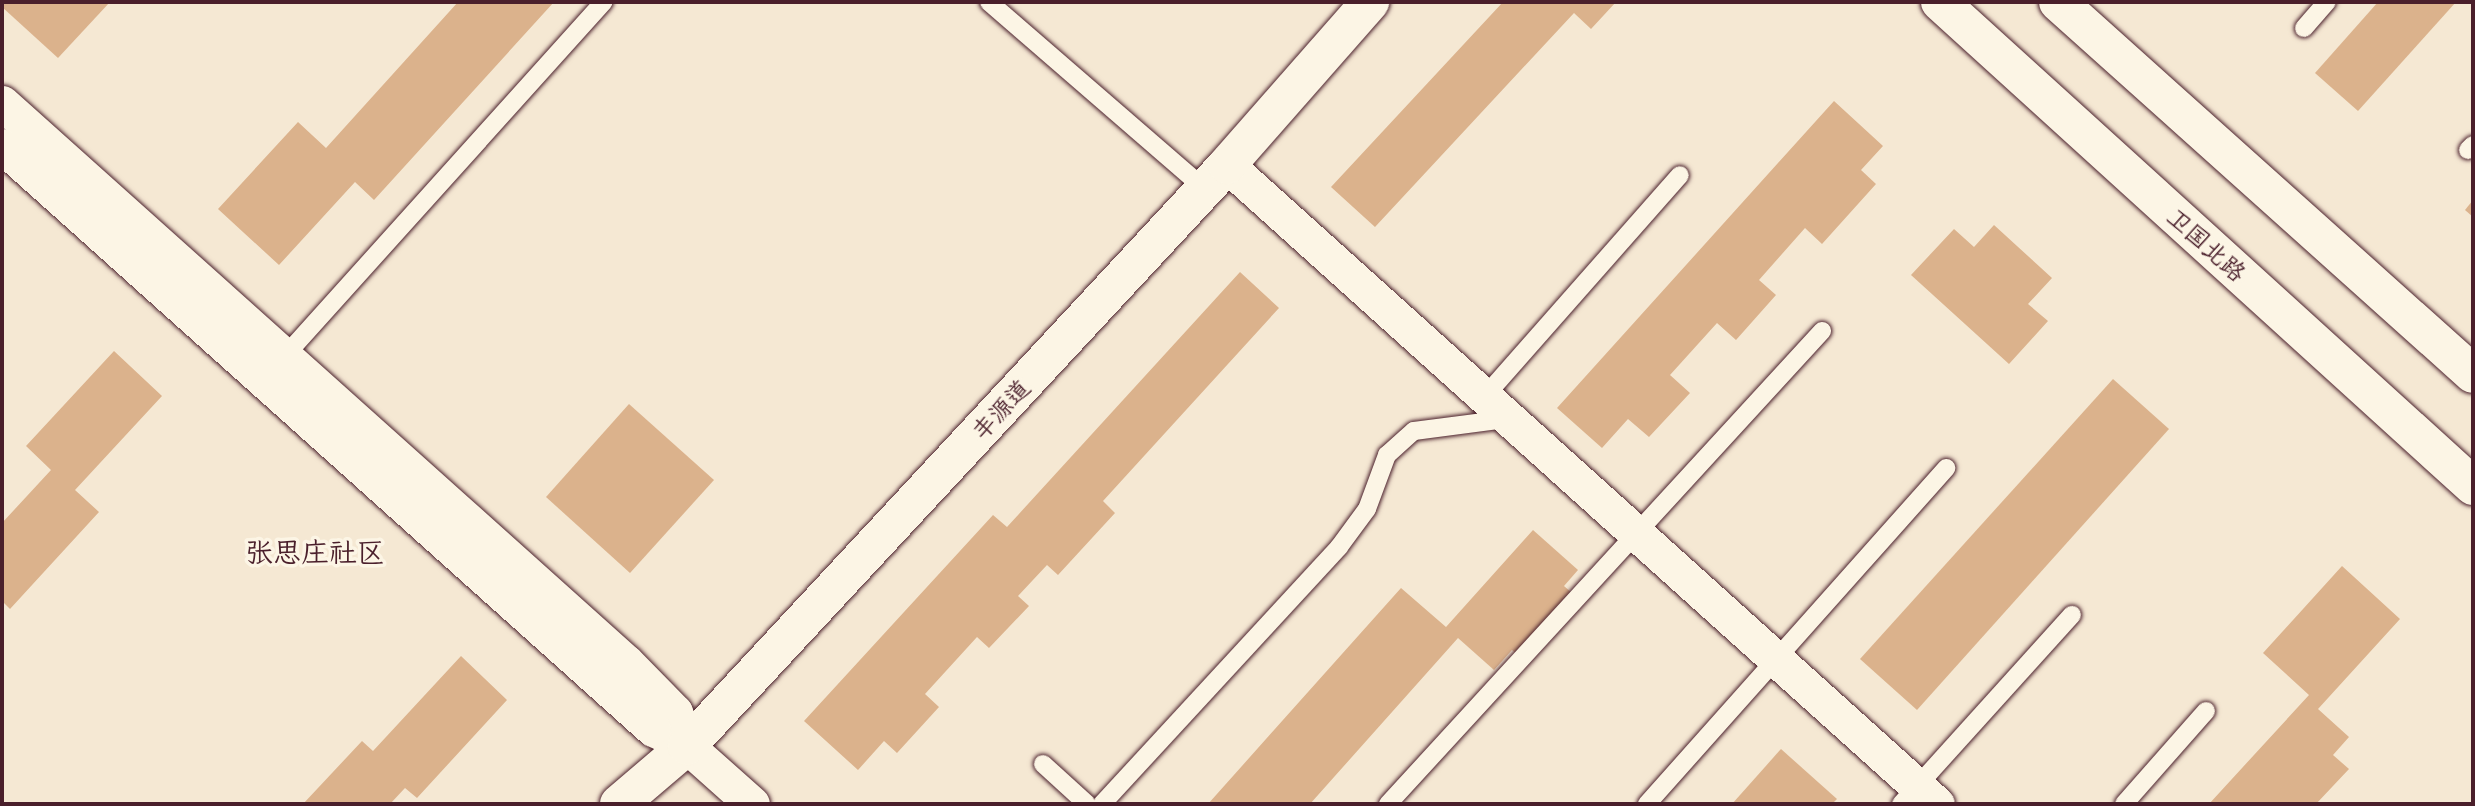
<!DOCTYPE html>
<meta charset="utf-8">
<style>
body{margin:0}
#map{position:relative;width:2475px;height:806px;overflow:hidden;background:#f5e8d3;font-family:"Playpen Sans","LXGW WenKai TC",sans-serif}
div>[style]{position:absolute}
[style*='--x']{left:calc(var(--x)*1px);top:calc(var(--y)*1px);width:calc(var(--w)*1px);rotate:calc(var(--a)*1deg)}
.building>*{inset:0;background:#dbb28c}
.roads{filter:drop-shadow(0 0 2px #4a1f2b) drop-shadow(0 0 2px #4a1f2b)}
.lane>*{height:18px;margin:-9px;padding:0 9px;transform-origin:9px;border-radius:9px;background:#fcf5e5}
.street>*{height:35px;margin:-17.5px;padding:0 17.5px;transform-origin:17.5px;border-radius:17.5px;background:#fcf5e5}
.secondary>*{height:38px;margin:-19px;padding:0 19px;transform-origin:19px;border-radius:19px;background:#fcf5e5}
span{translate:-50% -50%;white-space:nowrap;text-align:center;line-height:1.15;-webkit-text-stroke:7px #fcf5e5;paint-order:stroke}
.street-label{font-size:24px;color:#4a1f2b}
.quarter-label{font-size:28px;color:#4a1f2b}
.frame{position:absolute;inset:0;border:4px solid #4a1f2b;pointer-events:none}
</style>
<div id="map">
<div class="building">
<i style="clip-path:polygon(5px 2px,110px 2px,58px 58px,2px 7px)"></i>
<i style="clip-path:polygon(458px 2px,554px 2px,374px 200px,355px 182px,279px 265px,218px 209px,298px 122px,326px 148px)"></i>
<i style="clip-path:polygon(1503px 2px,1616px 2px,1591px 29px,1574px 13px,1375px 227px,1331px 187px)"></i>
<i style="clip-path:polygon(2378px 2px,2456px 2px,2358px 111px,2315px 73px)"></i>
<i style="clip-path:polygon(1834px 101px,1883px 146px,1861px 170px,1876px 184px,1822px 244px,1805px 228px,1759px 280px,1776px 295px,1736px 340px,1717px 323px,1670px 375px,1690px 393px,1649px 437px,1628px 419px,1602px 448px,1557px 408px)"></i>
<i style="clip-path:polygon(2473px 200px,2473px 217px,2465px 210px)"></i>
<i style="clip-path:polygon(1994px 225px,2052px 278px,2028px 304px,2048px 321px,2009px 364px,1911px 275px,1954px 229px,1974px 247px)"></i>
<i style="clip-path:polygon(1240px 272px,1279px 308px,1103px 501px,1115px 513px,1058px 575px,1047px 565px,1018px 596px,1029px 606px,989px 648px,977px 637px,925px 694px,939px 707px,897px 753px,884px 741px,858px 770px,804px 721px,993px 515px,1007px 527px)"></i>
<i style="clip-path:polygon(114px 351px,162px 396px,75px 490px,99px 512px,10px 609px,2px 601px,2px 523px,51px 470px,26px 446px)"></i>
<i style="clip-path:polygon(2113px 379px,2169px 429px,1917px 710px,1860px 659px)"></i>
<i style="clip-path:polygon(629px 404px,714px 480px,630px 573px,546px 497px)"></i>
<i style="clip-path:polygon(1533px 530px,1578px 570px,1564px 586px,1581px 601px,1526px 662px,1512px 650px,1494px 670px,1458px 638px,1310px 804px,1208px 804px,1401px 588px,1446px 627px)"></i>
<i style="clip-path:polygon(2342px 566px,2400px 619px,2318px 709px,2349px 737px,2333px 755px,2349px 769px,2316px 804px,2209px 804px,2309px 695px,2263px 653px)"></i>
<i style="clip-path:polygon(461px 656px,507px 700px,417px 798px,405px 788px,390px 804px,303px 804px,362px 741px,373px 751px)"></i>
<i style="clip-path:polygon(1781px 749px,1837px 799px,1832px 804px,1732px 804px)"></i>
</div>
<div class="roads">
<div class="lane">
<i style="--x:989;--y:2;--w:286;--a:40.9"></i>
<i style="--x:2304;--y:28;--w:35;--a:-49"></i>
<i style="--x:2468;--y:150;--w:7;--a:-45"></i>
<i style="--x:283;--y:358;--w:479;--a:-48"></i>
<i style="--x:1486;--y:395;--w:293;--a:-48.6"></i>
<i style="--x:1043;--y:764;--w:59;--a:42.3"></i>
<i style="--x:1102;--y:804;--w:350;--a:-47.3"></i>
<i style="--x:1339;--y:547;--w:47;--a:-53.6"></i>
<i style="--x:1367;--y:509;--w:58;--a:-69.7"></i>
<i style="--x:1387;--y:455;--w:36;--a:-42"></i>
<i style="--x:1414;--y:431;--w:94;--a:-7.4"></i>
<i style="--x:1388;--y:804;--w:642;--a:-47.46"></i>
<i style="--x:1647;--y:804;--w:450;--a:-48.3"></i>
<i style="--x:1901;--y:804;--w:255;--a:-47.9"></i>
<i style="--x:2124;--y:804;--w:124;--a:-48.6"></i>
</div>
<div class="street">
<i style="--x:2;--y:103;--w:838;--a:41.86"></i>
<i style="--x:626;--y:662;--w:70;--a:45.6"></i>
<i style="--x:675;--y:712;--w:36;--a:71"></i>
<i style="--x:687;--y:746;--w:38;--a:-153"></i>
<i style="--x:653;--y:729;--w:874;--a:-138.15"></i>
<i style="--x:1227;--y:165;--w:955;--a:41.99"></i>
<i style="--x:687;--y:746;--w:87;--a:41.7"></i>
</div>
<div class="secondary">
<i style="--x:1940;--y:2;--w:720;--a:42.24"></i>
<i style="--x:2058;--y:2;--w:557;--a:41.87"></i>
<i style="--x:619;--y:804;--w:89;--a:-40.5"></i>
<i style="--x:687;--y:746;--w:793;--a:-47.09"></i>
<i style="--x:1227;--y:165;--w:217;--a:-48.7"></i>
</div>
</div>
<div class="street-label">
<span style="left:2207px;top:244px;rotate:42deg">卫国北路</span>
<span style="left:1000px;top:409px;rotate:-47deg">丰源道</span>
</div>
<div class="quarter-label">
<span style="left:315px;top:551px">张思庄社区</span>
</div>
<div class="frame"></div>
</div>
